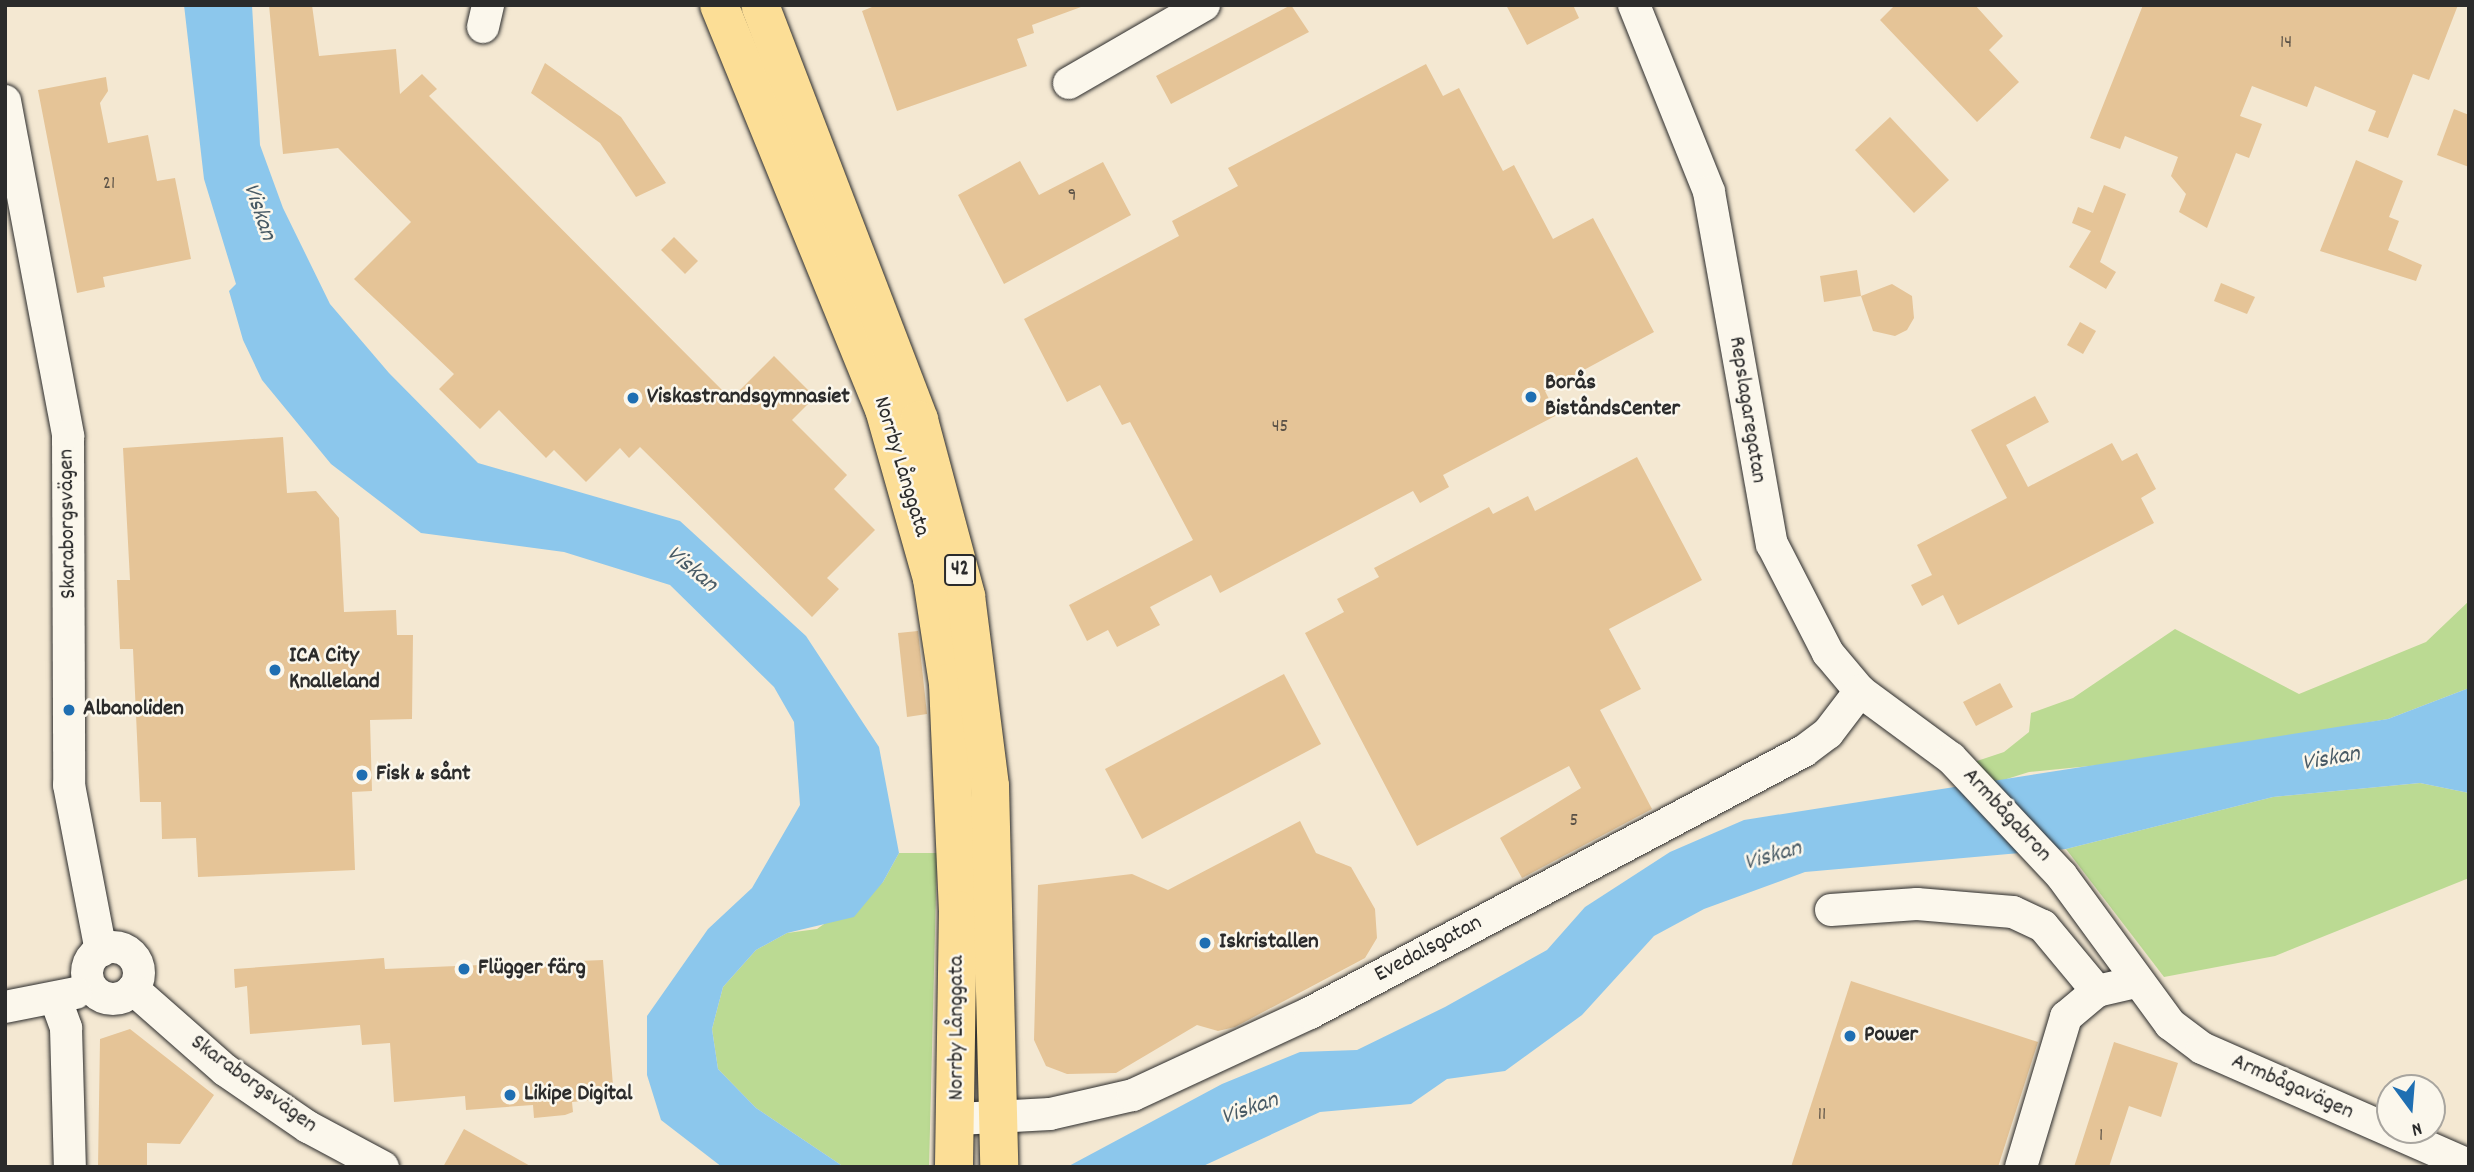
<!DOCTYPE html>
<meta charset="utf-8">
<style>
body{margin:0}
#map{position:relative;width:2474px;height:1172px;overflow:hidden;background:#f4e8d2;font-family:Dekko,sans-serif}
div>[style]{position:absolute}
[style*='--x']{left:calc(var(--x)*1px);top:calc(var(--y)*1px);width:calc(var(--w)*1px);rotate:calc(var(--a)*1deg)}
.green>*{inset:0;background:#bbda93}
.water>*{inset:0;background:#8cc7ec}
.building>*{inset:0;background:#e5c497}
.roads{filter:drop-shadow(0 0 2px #2b2b2b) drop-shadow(0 0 2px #2b2b2b)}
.minor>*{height:32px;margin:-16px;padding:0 16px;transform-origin:16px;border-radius:16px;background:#fbf7ec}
.minor>.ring{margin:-16px;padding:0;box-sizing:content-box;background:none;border:32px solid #fbf7ec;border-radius:50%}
.major>*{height:38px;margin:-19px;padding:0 19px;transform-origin:19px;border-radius:19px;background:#fcde96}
.dots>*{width:19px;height:19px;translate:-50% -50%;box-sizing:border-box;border:4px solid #fbf7ec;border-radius:50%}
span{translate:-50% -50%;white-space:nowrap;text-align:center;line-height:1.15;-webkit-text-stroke:5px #fbf7ec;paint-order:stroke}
.number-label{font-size:19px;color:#5a5146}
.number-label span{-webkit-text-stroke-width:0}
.shield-label span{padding:2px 5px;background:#fbf7ec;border:2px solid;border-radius:5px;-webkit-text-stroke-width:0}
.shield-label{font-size:21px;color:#2b2b2b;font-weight:700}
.poi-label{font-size:23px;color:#2b2b2b;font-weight:700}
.left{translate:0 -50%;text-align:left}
.street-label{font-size:23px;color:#2b2b2b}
.water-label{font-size:24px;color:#485a65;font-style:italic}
.frame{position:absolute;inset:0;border:7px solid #2b2b2b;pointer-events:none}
.north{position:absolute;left:2376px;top:1074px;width:70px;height:70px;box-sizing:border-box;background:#fbf7ec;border:2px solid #a8a59f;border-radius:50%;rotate:164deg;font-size:19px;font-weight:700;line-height:28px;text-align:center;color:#2b2b2b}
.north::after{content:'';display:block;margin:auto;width:24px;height:32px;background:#1f6fb2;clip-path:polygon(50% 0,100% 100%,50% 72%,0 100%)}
</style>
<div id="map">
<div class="green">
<i style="clip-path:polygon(2469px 601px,2469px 688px,2388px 719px,2151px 760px,2029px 772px,1994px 783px,1974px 762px,2004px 752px,2029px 732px,2031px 713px,2073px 698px,2175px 629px,2299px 694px,2426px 642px)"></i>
<i style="clip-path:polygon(2420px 783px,2469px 793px,2469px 878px,2275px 956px,2164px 977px,2066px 849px,2273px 797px)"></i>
<i style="clip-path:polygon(899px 853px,937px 853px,929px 1167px,844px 1167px,756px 1108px,718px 1069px,712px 1029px,723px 987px,756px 950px,787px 933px,817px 929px,883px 882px)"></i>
</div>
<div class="water">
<i style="clip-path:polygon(184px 5px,252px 5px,260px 145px,283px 208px,330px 304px,389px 373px,478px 463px,680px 521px,806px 636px,879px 747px,899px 853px,883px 882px,854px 917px,787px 933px,756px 950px,723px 987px,712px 1029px,718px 1069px,756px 1108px,844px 1167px,722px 1167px,661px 1120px,647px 1075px,647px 1016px,708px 929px,752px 888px,800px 805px,794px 722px,774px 687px,670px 585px,564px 552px,421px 533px,331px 464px,262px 380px,243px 340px,229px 291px,236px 284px,204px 179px)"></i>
<i style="clip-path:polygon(2469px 688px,2469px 793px,2420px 783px,2273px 797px,2066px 849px,1805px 872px,1704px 909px,1654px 936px,1582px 1015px,1505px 1071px,1447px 1079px,1411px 1104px,1320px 1112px,1201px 1167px,1067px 1167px,1222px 1084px,1300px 1052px,1357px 1050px,1445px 1007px,1547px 950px,1585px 907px,1670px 852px,1744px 820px,2388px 719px)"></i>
</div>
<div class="building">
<i style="clip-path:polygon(269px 5px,312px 5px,319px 56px,396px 49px,400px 94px,422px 74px,437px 89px,429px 96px,731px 399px,774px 356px,815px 397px,792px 420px,847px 475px,834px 489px,875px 530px,827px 578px,839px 589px,812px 617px,640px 447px,629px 458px,620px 448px,586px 482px,554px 450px,546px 458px,499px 410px,480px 429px,439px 389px,454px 374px,354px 279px,411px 222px,338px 148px,283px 154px)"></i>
<i style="clip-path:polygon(877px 5px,1081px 5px,1081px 7px,1032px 25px,1034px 33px,1017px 39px,1027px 66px,897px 111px,862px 11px)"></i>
<i style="clip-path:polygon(1291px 5px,1309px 32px,1171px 104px,1156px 76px)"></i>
<i style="clip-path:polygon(1506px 5px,1573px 5px,1579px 18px,1527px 45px)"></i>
<i style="clip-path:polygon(1895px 5px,1975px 5px,2003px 36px,1989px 50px,2019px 82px,1977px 122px,1880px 20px)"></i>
<i style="clip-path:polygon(2143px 5px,2458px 5px,2429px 80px,2413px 74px,2388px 138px,2368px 131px,2376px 111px,2315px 86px,2307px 107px,2252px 86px,2240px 116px,2262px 124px,2249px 158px,2236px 153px,2207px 228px,2179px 212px,2186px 194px,2171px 176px,2178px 157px,2125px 136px,2120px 149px,2090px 138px)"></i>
<i style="clip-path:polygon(545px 63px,621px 117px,666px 183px,636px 197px,600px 143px,531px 93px)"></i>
<i style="clip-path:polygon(1426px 64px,1443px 96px,1459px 88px,1503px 171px,1514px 165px,1553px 239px,1593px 218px,1654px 332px,1545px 391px,1557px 415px,1443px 475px,1449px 487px,1420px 503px,1413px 491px,1220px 593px,1211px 575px,1150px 607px,1160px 625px,1117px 647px,1108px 630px,1087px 641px,1069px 605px,1193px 540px,1130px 422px,1122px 425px,1100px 385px,1067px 402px,1024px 319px,1179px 236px,1172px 221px,1238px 186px,1228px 168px)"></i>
<i style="clip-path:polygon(106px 77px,108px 91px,100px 103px,108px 143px,148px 135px,157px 181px,175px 178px,191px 259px,103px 277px,105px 287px,77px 293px,38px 90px)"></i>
<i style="clip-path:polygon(2454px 109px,2469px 115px,2469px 167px,2437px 155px)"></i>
<i style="clip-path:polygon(1890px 117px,1949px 180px,1914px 213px,1855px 150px)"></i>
<i style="clip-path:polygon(2356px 160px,2403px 181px,2389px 217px,2399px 221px,2388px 250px,2422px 265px,2416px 281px,2320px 251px)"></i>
<i style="clip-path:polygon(1020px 161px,1039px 195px,1103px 162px,1131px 215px,1004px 284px,958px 195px)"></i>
<i style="clip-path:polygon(2104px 185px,2126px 194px,2100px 262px,2116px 272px,2106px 289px,2069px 267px,2091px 231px,2072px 223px,2078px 207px,2093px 213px)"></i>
<i style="clip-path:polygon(674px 237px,698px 261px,685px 274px,661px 250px)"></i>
<i style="clip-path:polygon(1857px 270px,1861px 296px,1892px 284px,1912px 296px,1914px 318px,1907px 330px,1895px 336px,1873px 331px,1861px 296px,1824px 302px,1820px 276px)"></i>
<i style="clip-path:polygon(2221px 283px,2255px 297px,2247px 314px,2214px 301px)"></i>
<i style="clip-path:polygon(2080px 322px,2096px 331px,2083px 354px,2067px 345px)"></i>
<i style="clip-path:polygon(2035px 396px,2049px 422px,2006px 445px,2028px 487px,2112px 443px,2122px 461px,2137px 453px,2156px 489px,2141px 498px,2154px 523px,1958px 625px,1943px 595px,1922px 606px,1911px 585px,1932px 575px,1917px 545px,2007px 498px,1971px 430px)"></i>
<i style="clip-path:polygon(283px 437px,287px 493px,316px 491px,339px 518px,344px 612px,396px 610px,397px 635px,413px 635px,412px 719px,370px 720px,372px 791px,352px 792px,355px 870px,198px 877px,196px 838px,162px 839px,161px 802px,140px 802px,133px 649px,120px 649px,117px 580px,130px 580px,123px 448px)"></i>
<i style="clip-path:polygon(1637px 457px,1702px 580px,1609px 629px,1641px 689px,1600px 710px,1652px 809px,1522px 878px,1500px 838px,1581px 788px,1569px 766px,1417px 846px,1305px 633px,1344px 612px,1337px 599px,1379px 577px,1374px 568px,1489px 507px,1493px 514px,1528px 496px,1535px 511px)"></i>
<i style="clip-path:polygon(918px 631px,927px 714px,907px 717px,898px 633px)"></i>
<i style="clip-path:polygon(1284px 674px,1321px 744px,1142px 839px,1105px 769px)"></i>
<i style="clip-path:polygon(2000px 683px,2013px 707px,1976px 726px,1963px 702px)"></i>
<i style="clip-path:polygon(1300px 821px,1316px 853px,1351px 867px,1375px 909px,1377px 938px,1365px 958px,1235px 1027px,1218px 1031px,1197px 1025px,1116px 1073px,1067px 1074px,1046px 1066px,1034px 1040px,1038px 885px,1132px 874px,1168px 890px)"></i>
<i style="clip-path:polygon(384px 958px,385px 969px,603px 960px,614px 1098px,572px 1102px,573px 1112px,565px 1115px,534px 1118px,533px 1105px,466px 1110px,465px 1096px,394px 1102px,390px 1043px,362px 1045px,360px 1025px,250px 1034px,247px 986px,235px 988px,234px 969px)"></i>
<i style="clip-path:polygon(1851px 981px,2038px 1042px,1998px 1167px,1791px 1167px)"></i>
<i style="clip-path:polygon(130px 1029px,214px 1095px,180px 1144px,147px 1143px,147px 1167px,98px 1167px,100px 1039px)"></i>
<i style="clip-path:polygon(2114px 1042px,2178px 1063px,2161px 1117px,2129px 1106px,2109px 1167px,2074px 1167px)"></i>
<i style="clip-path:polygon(464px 1129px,532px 1167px,443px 1167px)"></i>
</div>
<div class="roads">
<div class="minor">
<i style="--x:1634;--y:5;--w:201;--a:68.1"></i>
<i style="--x:1709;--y:192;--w:358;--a:79.9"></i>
<i style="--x:1772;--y:544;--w:123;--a:62.8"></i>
<i style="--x:1828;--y:653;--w:50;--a:49.9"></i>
<i style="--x:1860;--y:691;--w:113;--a:36.4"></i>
<i style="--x:1951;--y:758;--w:161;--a:46.8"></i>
<i style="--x:2061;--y:875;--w:185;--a:53.8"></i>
<i style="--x:2170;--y:1024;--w:40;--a:37"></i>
<i style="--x:2202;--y:1048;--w:292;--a:23.7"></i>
<i style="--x:483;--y:27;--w:23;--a:-77"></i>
<i style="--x:1069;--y:83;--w:156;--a:-30"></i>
<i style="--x:5;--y:101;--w:341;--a:79.3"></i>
<i style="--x:68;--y:436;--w:349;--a:89.8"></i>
<i style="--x:69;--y:785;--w:169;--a:79.1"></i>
<i style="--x:1831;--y:910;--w:86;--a:-4"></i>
<i style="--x:1917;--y:904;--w:96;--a:4.8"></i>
<i style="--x:2013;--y:912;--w:33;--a:25"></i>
<i style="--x:2043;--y:926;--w:85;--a:50.3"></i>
<i style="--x:2097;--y:991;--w:40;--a:-13"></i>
<i class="ring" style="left:87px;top:947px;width:20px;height:20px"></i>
<i style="--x:133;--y:989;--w:123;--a:41.4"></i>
<i style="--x:225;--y:1070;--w:101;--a:34.5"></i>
<i style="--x:308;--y:1127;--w:85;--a:28.1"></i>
<i style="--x:56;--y:1000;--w:30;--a:70"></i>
<i style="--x:66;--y:1028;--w:139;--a:88.4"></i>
<i style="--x:5;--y:1007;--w:72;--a:-11.2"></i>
<i style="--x:958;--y:1119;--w:92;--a:-3.1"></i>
<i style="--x:1050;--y:1114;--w:85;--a:-12.9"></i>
<i style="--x:1133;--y:1095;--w:195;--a:-24.9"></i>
<i style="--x:1310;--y:1013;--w:559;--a:-27.94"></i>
<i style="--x:1804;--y:751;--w:30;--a:-37"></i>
<i style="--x:1828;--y:733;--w:53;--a:-52.7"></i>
<i style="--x:2021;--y:1167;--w:157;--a:-73.3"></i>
<i style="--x:2066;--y:1017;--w:40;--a:-40"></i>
</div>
<div class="major">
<i style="--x:719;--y:5;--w:436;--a:67.8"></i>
<i style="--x:884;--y:409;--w:177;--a:74.2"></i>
<i style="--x:932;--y:579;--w:105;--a:81.3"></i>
<i style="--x:948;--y:683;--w:227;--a:87.5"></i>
<i style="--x:958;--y:910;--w:257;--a:90.9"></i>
<i style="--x:760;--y:5;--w:444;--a:69"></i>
<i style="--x:919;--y:420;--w:182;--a:75"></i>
<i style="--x:966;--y:596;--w:192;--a:82.8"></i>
<i style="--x:990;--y:786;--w:381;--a:88.6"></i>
</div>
</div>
<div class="dots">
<i style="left:1531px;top:397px;background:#1f6fb2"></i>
<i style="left:633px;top:398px;background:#1f6fb2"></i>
<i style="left:275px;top:670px;background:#1f6fb2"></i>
<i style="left:69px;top:710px;background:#1f6fb2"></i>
<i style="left:362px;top:775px;background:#1f6fb2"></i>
<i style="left:1205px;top:943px;background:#1f6fb2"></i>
<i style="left:464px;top:969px;background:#1f6fb2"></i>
<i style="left:1850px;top:1036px;background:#1f6fb2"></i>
<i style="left:510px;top:1095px;background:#1f6fb2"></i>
</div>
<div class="number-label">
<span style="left:2286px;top:44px">14</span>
<span style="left:109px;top:185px">21</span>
<span style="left:1072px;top:197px">9</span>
<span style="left:1280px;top:428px">45</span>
<span style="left:1574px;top:822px">5</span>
<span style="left:1822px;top:1116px">11</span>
<span style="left:2101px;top:1137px">1</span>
</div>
<div class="shield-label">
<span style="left:960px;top:570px">42</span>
</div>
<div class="poi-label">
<span class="left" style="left:1545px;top:397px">Borås<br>BiståndsCenter</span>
<span class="left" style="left:647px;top:398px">Viskastrandsgymnasiet</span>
<span class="left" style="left:289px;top:670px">ICA City<br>Knalleland</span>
<span class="left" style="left:83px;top:710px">Albanoliden</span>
<span class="left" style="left:376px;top:775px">Fisk &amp; sånt</span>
<span class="left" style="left:1219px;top:943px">Iskristallen</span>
<span class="left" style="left:478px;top:969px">Flügger färg</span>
<span class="left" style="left:1864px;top:1036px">Power</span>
<span class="left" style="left:524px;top:1095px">Likipe Digital</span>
</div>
<div class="street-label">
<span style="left:1746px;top:410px;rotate:81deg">Repslagaregatan</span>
<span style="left:900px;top:467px;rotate:73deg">Norrby Långgata</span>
<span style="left:69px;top:524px;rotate:-91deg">Skaraborgsvägen</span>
<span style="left:2006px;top:816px;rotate:47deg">Armbågabron</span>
<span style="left:1429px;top:950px;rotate:-28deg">Evedalsgatan</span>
<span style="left:958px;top:1028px;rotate:-90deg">Norrby Långgata</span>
<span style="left:253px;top:1085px;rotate:36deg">Skaraborgsvägen</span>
<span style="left:2292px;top:1088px;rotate:24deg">Armbågavägen</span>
</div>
<div class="water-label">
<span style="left:258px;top:212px;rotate:71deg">Viskan</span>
<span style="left:691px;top:570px;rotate:40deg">Viskan</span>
<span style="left:2331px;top:760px;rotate:-10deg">Viskan</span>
<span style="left:1773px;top:857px;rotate:-16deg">Viskan</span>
<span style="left:1250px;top:1110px;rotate:-19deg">Viskan</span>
</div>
<div class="frame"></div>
<div class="north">N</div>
</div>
